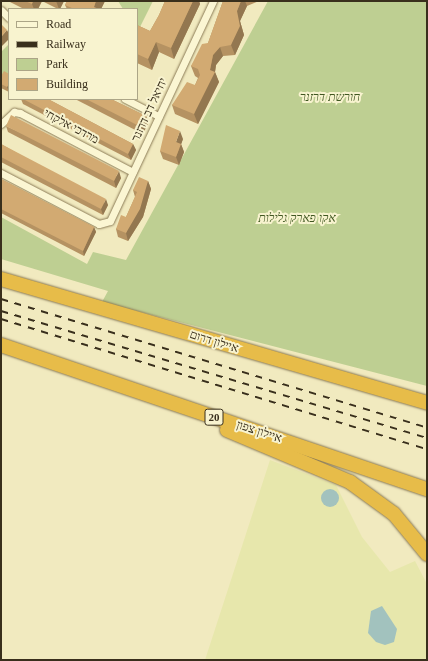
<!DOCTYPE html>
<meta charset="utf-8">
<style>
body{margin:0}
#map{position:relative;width:428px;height:661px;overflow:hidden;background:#f1eabf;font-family:"Times New Roman",Heebo,serif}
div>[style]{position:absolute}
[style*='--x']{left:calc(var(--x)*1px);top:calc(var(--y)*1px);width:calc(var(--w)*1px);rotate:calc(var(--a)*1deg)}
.farmland>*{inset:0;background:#e7e7ac}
.green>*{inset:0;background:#becf92}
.water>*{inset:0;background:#a2c2be}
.round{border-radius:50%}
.roads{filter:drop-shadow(0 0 1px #8b7b56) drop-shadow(0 0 1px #8b7b56)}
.minor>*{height:7px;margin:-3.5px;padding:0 3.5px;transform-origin:3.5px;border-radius:3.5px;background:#fbf6d3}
.motorway>*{height:14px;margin:-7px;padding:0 7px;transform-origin:7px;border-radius:7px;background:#e7bc49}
.rail>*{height:2px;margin-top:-1px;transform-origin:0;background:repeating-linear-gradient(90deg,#392f1c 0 7px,transparent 0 14px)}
.wall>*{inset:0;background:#b59262}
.shaded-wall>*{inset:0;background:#937750}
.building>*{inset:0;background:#d2aa72}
span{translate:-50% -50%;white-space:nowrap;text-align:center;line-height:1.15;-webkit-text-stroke:4px #f8f3cf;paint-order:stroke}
.shield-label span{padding:1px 3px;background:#f8f3cf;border:1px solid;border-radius:3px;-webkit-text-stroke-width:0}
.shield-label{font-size:11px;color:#392f1c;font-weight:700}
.park-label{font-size:12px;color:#405721;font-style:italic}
.street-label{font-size:12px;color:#392f1c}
.frame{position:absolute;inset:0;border:2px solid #392f1c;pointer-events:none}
.legend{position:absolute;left:8px;top:8px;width:130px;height:92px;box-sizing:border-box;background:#f8f3cf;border:1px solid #aca587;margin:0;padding:5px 7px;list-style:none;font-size:12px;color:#392f1c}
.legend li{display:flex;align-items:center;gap:8px;height:20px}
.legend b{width:20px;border:1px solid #aca587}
</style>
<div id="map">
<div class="farmland">
<i style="clip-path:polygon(270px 460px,336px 485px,362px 537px,390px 572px,415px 561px,427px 584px,427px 660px,205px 660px)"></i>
</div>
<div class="green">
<i style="clip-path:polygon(118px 1px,153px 1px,137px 33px,137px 9px,123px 9px)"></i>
<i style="clip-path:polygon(268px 1px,427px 1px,427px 386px,102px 302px,108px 291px,1px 259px,1px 217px,87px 264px,93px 252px,126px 260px)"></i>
<i style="clip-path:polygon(9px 44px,9px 76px,1px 79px,1px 52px)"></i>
</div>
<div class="water">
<i class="round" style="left:321px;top:489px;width:18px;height:18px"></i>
<i style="clip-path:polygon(382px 606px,397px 629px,394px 642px,385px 645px,376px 642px,368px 633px,371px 611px)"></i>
</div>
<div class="roads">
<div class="minor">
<i style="--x:1;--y:10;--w:11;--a:45"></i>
<i style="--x:125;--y:99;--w:38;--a:27"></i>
<i style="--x:1;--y:124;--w:18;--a:-43"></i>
<i style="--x:14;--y:112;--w:6;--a:9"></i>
<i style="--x:20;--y:113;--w:127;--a:27.6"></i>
<i style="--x:1;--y:173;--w:110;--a:27.5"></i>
<i style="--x:99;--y:224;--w:11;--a:-15"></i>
<i style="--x:110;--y:221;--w:243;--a:-64.9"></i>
</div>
<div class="motorway">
<i style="--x:1;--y:279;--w:444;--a:16.2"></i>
<i style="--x:1;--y:345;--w:450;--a:18.7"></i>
<i style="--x:227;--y:430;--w:134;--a:22.9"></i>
<i style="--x:350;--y:482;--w:54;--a:36"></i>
<i style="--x:394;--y:514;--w:52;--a:50.5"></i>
</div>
</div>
<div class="rail">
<i style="--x:1;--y:299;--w:445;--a:16.8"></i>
<i style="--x:1;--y:311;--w:445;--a:16.6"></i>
<i style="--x:1;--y:319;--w:445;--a:17"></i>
</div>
<div class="wall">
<i style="clip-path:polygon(9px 1px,64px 1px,60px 9px,58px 9px,42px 1px,38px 9px,24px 9px,10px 2px)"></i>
<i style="clip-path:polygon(67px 1px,105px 1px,101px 9px,67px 9px,65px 5px)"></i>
<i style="clip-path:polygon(165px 1px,199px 1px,200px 4px,174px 59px,159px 52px,152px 70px,137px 63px,137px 25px,150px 31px,159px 15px)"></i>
<i style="clip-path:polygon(223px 1px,259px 1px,247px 6px,240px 21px,244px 35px,235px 55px,223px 56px,216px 65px,215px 72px,219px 82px,198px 124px,175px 114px,172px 105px,195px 85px,198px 78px,195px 76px,191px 66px,208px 43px)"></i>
<i style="clip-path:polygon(9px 74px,9px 92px,1px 88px,1px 76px)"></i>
<i style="clip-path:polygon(21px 99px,48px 99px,133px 144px,136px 150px,131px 160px,23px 104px)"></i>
<i style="clip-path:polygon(75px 99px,111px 99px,146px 116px,148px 123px,143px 134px)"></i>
<i style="clip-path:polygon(6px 126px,121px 178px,116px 188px,8px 132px)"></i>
<i style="clip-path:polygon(183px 139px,181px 144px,184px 152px,179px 165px,163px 159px,160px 151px)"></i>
<i style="clip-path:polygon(1px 144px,108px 205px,103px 215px,1px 162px)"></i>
<i style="clip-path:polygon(1px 179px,94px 227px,96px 232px,84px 256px,1px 213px)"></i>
<i style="clip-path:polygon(148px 181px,151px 189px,143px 217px,128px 241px,118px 237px,116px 229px,126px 217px,135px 197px,133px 190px)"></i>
</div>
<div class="shaded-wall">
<i style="clip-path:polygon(33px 1px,42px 1px,38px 9px,34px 9px,32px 4px)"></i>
<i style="clip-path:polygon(56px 1px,64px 1px,60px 9px,59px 9px)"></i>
<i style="clip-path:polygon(96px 1px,105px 1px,101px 9px,94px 9px,94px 7px)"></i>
<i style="clip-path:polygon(193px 1px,199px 1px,200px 4px,174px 59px,171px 48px)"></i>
<i style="clip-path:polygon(241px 1px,245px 1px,247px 6px,240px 21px,244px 35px,235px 55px,231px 45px,237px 11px)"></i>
<i style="clip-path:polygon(7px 30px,9px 34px,9px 39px,2px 46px,1px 43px,1px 37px)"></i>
<i style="clip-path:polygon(156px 42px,159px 52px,152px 70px,148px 59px)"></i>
<i style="clip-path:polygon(220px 47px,223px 56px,216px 65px,215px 72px,219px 82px,198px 124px,194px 114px,210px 70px,213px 55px)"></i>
<i style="clip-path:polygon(9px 84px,9px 92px,7px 87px)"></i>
<i style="clip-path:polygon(146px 116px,148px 123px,143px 134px,141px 127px)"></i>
<i style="clip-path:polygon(180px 131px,183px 139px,179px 150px,176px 142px)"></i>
<i style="clip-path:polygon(133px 144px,136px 150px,131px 160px,128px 154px)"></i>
<i style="clip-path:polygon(181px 144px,184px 152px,179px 165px,176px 157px)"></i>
<i style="clip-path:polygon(119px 171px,121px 178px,116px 188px,114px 181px)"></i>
<i style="clip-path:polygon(148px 181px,151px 189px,143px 217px,128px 241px,126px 233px)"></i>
<i style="clip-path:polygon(106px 199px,108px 205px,103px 215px,101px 209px)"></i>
<i style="clip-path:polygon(94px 227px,96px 232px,84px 256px,83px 251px)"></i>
</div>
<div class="building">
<i style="clip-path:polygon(25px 1px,33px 1px,32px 4px)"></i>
<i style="clip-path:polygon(67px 1px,96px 1px,94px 7px,99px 9px,74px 9px,65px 5px)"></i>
<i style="clip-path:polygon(165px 1px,193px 1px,171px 48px,156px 42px,148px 59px,137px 54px,137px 25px,150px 31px,159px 15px)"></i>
<i style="clip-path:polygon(223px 1px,241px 1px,237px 11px,240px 26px,231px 45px,220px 47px,213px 55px,210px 70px,215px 72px,194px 114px,172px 105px,187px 82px,195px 85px,200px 75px,198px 69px,191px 66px,202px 44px,208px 43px)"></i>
<i style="clip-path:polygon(1px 24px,7px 30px,1px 37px)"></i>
<i style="clip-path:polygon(4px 71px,9px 74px,9px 84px,7px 87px,1px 84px,1px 76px)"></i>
<i style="clip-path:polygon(23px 99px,48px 99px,133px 144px,128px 154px)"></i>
<i style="clip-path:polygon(86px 99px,111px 99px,146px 116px,141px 127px)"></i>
<i style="clip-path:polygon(11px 115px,119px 171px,114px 181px,6px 126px)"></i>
<i style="clip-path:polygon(166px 125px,180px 131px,176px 142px,181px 144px,176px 157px,160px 151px)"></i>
<i style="clip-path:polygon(1px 144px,106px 199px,101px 209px,1px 157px)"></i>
<i style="clip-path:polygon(139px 177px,148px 181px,140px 209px,126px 233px,116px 229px,121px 215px,126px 217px,137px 192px,133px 190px)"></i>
<i style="clip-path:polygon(1px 179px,94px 227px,83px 251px,1px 209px)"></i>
</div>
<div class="shield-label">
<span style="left:214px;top:417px">20</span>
</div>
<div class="park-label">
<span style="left:330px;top:98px">חורשת דרזנר</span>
<span style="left:297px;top:219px">אקו פארק גלילות</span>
</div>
<div class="street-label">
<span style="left:150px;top:110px;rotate:-65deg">יחיאל דב דרזנר</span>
<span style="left:71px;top:127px;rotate:28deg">מרדכי אלקחי</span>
<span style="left:214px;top:342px;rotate:17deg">איילון דרום</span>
<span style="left:259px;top:432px;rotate:18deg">איילון צפון</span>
</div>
<div class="frame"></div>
<ul class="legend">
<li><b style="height:5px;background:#fbf6d3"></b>Road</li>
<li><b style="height:5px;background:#392f1c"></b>Railway</li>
<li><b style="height:11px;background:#becf92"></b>Park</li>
<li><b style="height:11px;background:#d2aa72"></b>Building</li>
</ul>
</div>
